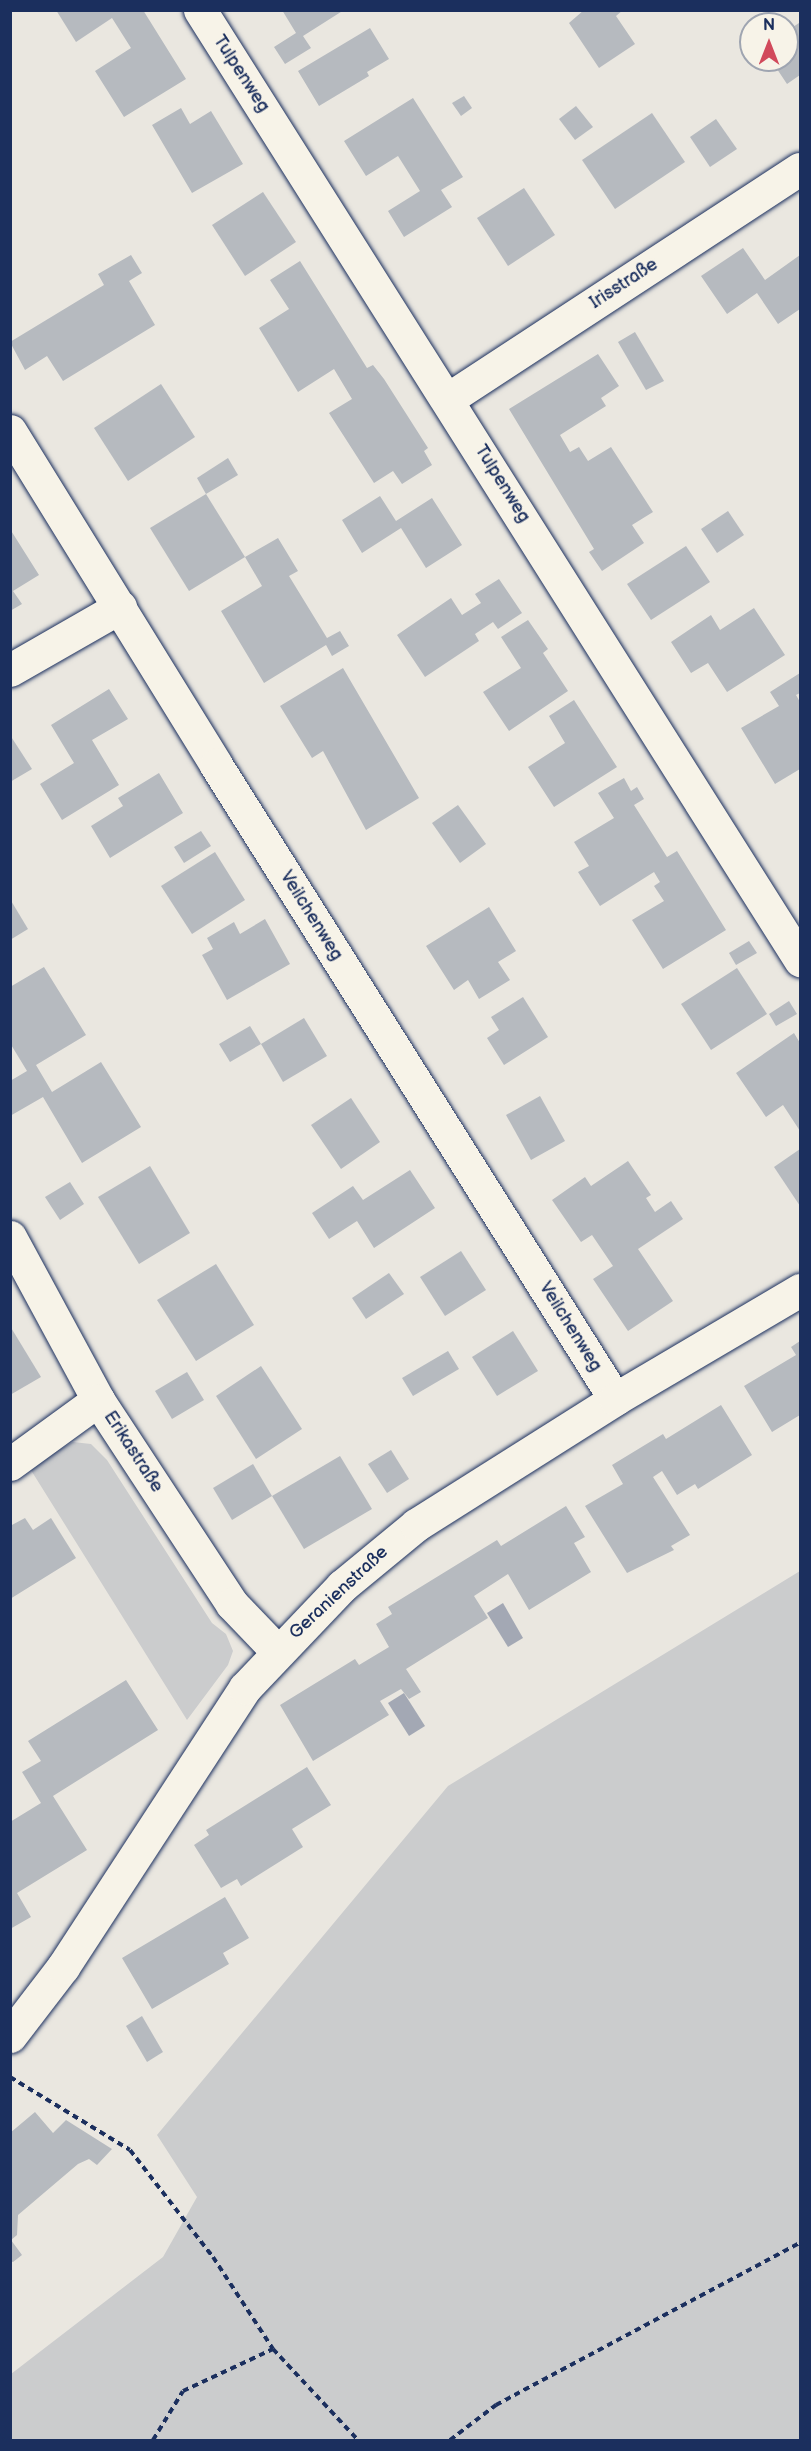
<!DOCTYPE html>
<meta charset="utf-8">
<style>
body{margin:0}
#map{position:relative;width:811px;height:2451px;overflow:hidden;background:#eae7e0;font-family:"Balsamiq Sans",sans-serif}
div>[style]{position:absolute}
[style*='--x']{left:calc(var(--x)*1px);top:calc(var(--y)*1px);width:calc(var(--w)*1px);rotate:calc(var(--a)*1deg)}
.green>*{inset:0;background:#cbcccd}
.water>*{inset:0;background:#a3a8b4}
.building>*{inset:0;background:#b6babf}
.path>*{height:4px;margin-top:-2px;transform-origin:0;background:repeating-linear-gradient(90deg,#1b2f5e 0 6px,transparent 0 10.5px)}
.roads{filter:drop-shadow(0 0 2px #1b2f5e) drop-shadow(0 0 2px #1b2f5e)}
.minor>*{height:33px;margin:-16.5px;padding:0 16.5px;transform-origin:16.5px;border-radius:16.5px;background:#f7f3e8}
span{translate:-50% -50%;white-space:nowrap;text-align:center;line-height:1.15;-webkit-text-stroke:4.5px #f7f3e8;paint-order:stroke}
.street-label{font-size:18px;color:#1b2f5e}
.frame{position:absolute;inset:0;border:12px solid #1b2f5e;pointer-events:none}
.north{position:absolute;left:739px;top:12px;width:60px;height:60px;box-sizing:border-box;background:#f7f3e8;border:2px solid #9fa5b1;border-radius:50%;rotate:0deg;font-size:16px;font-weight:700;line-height:24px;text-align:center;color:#1b2f5e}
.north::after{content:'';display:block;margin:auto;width:21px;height:27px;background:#d1495b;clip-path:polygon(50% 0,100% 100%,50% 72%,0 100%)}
</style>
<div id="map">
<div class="green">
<i style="clip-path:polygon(73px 1442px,91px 1444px,107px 1460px,212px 1623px,226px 1634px,233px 1651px,228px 1665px,187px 1720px,29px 1467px)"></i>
<i style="clip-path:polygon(800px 1571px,800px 2440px,11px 2440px,11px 2374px,163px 2257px,197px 2197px,157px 2135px,448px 1786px)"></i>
</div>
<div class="water">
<i style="clip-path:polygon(503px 1603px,523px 1638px,508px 1647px,487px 1613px)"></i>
<i style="clip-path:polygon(404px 1693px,425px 1726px,409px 1736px,388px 1703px)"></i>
</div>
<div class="building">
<i style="clip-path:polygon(56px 10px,143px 10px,186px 79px,124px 117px,95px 71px,131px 48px,112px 18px,76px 42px)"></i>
<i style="clip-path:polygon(282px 10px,344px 10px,303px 36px,311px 48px,285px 64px,274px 47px,296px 33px)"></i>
<i style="clip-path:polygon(584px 10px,623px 10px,616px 16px,635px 44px,599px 68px,569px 23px)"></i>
<i style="clip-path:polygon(799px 23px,800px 75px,787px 84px,771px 60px,787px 60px,787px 31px)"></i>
<i style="clip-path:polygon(370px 28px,389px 59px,367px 72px,369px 76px,319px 106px,298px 71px)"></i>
<i style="clip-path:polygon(464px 96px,472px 108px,461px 116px,452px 103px)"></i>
<i style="clip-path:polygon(413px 98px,463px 177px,441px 190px,452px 207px,404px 237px,388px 211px,420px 191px,398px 156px,366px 176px,344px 141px)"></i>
<i style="clip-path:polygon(576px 106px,593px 127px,575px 140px,559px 119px)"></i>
<i style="clip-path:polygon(181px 108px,190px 124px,211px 111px,243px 164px,192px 193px,152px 125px)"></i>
<i style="clip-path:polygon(652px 113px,685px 162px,615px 209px,582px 160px)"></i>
<i style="clip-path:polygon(716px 119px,737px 149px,710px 167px,690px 137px)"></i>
<i style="clip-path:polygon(524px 188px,555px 235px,508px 266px,477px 218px)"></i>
<i style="clip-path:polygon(263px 192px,296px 242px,245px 276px,212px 225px)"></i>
<i style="clip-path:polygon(743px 248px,765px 280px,800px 255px,800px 309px,778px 324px,757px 293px,727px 314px,701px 276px)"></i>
<i style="clip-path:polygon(131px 255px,142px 273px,129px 281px,155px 325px,63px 381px,47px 356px,25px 370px,10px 342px,104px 285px,98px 274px)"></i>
<i style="clip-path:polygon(300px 261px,367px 368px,373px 365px,384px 379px,428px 448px,424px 451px,432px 465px,402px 484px,393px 471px,374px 483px,329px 413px,352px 399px,334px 369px,298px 392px,259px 328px,289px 309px,270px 280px)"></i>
<i style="clip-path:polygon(635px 332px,664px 381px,646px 390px,618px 342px)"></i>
<i style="clip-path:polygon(598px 354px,619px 386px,601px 398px,606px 406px,560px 435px,570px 452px,579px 447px,588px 461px,611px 447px,653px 512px,632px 525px,644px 543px,602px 571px,589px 552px,594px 549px,509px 409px)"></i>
<i style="clip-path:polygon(161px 384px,195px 437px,128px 481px,94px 428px)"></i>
<i style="clip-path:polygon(228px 458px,238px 475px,206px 494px,197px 478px)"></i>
<i style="clip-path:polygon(206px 494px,245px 557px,189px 591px,150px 528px)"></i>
<i style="clip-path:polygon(380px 496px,396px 521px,432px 498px,462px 545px,426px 568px,401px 528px,362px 553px,342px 520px)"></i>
<i style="clip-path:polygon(728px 511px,744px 535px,717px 553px,701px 529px)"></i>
<i style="clip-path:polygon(10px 529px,39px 575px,13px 591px,22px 604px,10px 611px)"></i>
<i style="clip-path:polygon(278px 538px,298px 571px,289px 576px,327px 638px,340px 631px,349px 646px,332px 656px,326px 645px,264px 683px,221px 611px,262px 586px,245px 557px)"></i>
<i style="clip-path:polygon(686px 546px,710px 582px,651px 620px,627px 584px)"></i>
<i style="clip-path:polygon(499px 579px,522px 613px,498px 629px,493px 622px,475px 634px,479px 641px,425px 677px,397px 635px,451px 598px,462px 615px,481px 603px,475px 594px)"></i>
<i style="clip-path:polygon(754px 608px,785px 655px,727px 692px,708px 663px,691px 673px,671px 642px,711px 615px,720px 630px)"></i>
<i style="clip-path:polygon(528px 620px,548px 649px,543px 653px,568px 691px,509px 731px,483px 692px,521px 668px,501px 637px)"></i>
<i style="clip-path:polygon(343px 668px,419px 798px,366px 830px,323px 751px,312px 758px,280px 706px)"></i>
<i style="clip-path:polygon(800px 673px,800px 693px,796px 695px,800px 702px,800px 769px,775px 784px,741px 728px,779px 706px,770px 692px)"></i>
<i style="clip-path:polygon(109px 689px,128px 719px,92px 740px,119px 785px,62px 820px,40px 784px,74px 763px,51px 725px)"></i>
<i style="clip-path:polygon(574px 700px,617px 767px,554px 807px,528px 767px,565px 743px,549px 716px)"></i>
<i style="clip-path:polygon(10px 735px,32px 769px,10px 782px)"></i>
<i style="clip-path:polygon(159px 773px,183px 813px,110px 858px,91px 826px,123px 806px,118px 798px)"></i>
<i style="clip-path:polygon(624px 778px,631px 791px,637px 787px,644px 799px,634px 805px,667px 857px,677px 851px,726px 930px,663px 969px,632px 920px,664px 901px,654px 886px,660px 882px,654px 872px,600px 906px,578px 872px,589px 866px,574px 842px,614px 818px,598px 793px)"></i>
<i style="clip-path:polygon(458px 805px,486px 844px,460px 863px,432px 823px)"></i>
<i style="clip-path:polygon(201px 831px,211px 846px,184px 863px,174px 847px)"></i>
<i style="clip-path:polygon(215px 852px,245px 900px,192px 934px,161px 886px)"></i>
<i style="clip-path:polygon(10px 899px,28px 929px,10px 940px)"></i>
<i style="clip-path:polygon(489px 907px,516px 951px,498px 962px,510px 980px,479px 999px,468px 980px,454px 990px,426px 946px)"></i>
<i style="clip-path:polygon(265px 919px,290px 964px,227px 1000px,202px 955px,213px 949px,207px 938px,234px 922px,240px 934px)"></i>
<i style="clip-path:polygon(749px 941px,757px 953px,736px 965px,729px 953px)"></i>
<i style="clip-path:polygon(44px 967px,86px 1035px,36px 1065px,52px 1092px,101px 1062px,141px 1127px,82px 1163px,43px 1097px,10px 1116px,10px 1081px,27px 1071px,10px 1043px,10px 987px)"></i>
<i style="clip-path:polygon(737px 968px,767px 1014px,711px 1050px,681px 1004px)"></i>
<i style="clip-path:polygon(523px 997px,548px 1037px,504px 1065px,487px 1038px,499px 1030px,491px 1017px)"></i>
<i style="clip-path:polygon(789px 1001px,797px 1014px,776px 1026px,769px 1014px)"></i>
<i style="clip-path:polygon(304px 1018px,327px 1056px,283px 1082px,261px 1044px)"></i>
<i style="clip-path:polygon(250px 1026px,261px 1044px,230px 1062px,219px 1044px)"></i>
<i style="clip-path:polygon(794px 1033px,800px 1043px,800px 1131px,783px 1105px,766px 1117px,736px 1073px)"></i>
<i style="clip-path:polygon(540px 1096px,565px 1141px,531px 1160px,506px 1115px)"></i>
<i style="clip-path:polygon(351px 1098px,380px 1142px,341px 1169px,311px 1125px)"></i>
<i style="clip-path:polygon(800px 1149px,800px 1206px,774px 1167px)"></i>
<i style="clip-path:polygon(628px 1161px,651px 1195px,646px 1198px,655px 1212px,671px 1201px,683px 1219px,638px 1249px,673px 1301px,628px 1331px,593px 1279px,613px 1266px,592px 1235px,581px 1242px,552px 1200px,585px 1177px,591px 1186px)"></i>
<i style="clip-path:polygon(150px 1166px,190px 1233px,139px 1264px,98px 1197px)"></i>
<i style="clip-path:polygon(410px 1170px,435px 1208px,374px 1248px,357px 1221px,329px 1239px,312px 1213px,353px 1186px,363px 1200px)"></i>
<i style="clip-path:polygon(70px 1182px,84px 1204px,60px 1220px,45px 1197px)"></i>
<i style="clip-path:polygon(461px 1251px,486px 1290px,445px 1316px,420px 1277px)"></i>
<i style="clip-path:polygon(216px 1264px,254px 1325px,196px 1361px,157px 1300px)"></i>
<i style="clip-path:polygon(389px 1273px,404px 1294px,366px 1319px,352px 1298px)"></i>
<i style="clip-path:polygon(10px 1326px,41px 1377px,10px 1395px)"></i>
<i style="clip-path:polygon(513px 1331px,538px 1371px,497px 1396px,472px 1357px)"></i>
<i style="clip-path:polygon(800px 1341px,800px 1415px,772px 1432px,744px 1386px,796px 1355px,791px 1347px)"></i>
<i style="clip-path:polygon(448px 1351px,459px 1369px,413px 1396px,402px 1378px)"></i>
<i style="clip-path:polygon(261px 1366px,302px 1429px,256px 1459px,216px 1396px)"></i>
<i style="clip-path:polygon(187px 1372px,204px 1400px,172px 1419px,155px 1391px)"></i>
<i style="clip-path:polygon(721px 1405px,752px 1455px,698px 1489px,695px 1484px,677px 1495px,662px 1471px,653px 1477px,690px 1535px,671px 1546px,674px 1550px,627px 1573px,585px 1506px,623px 1484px,612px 1465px,663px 1434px,666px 1439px)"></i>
<i style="clip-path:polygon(391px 1450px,409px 1479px,387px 1493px,368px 1464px)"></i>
<i style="clip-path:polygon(340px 1456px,372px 1509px,304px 1549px,272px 1496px)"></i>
<i style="clip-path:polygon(253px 1464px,272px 1496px,232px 1520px,213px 1488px)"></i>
<i style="clip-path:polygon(566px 1506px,585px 1537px,574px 1543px,591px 1572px,529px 1610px,508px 1574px,474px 1596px,488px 1618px,406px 1669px,421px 1692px,409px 1699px,401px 1689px,380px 1701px,389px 1715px,313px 1761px,280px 1705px,355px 1659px,359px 1665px,389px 1647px,376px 1624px,392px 1614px,388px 1607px,497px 1540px,501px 1546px)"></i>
<i style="clip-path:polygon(25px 1518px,33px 1530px,51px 1518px,76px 1558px,10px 1599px,10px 1526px)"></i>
<i style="clip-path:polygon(126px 1680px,158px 1730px,53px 1796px,87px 1850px,17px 1893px,31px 1917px,10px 1929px,10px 1822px,41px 1803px,22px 1772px,41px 1761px,28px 1741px)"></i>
<i style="clip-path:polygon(307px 1767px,331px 1805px,292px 1829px,303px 1847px,241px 1886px,237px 1879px,221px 1888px,194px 1845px,209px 1835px,206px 1830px)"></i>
<i style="clip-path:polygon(225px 1897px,249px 1938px,223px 1953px,229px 1964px,152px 2009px,122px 1958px)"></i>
<i style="clip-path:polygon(142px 2016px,163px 2052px,147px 2062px,126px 2026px)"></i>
<i style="clip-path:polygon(35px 2112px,53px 2133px,66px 2120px,112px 2149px,97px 2165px,89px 2159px,78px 2164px,18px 2215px,17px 2235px,11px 2240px,22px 2255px,13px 2262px,10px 2261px,10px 2133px)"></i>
</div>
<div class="path">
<i style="--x:10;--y:2077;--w:140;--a:31.3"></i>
<i style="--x:130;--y:2150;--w:135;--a:52.2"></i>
<i style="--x:213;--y:2257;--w:110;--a:56.9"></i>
<i style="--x:273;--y:2349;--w:125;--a:47"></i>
<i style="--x:153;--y:2440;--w:57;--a:-58.5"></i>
<i style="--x:183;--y:2391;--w:99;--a:-25"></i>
<i style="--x:450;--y:2440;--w:58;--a:-37.3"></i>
<i style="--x:496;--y:2405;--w:344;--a:-28.1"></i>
</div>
<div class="roads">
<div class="minor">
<i style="--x:200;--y:10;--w:1124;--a:57.72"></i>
<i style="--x:448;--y:399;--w:420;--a:-33.2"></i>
<i style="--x:10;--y:431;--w:392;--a:58.3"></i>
<i style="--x:216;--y:765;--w:749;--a:57.82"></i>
<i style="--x:10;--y:670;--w:127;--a:-29.8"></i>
<i style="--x:10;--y:1237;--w:185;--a:61.6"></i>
<i style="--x:98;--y:1400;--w:244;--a:56.7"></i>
<i style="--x:232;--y:1604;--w:65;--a:46.2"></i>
<i style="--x:10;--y:1464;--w:109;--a:-36"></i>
<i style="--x:10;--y:2036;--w:87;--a:-52.5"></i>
<i style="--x:63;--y:1967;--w:333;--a:-56.9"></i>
<i style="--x:245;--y:1688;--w:141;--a:-46.4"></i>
<i style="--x:342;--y:1586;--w:96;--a:-39.5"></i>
<i style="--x:416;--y:1525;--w:236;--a:-32.3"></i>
<i style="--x:615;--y:1399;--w:215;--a:-30.5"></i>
</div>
</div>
<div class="street-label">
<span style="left:241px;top:74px;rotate:57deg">Tulpenweg</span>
<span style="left:624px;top:284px;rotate:-33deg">Irisstraße</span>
<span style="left:502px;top:484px;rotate:58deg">Tulpenweg</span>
<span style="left:311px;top:916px;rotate:58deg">Veilchenweg</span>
<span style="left:570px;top:1327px;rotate:58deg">Veilchenweg</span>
<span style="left:133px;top:1452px;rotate:57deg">Erikastraße</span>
<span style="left:339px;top:1593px;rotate:-43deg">Geranienstraße</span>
</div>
<div class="frame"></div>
<div class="north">N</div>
</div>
